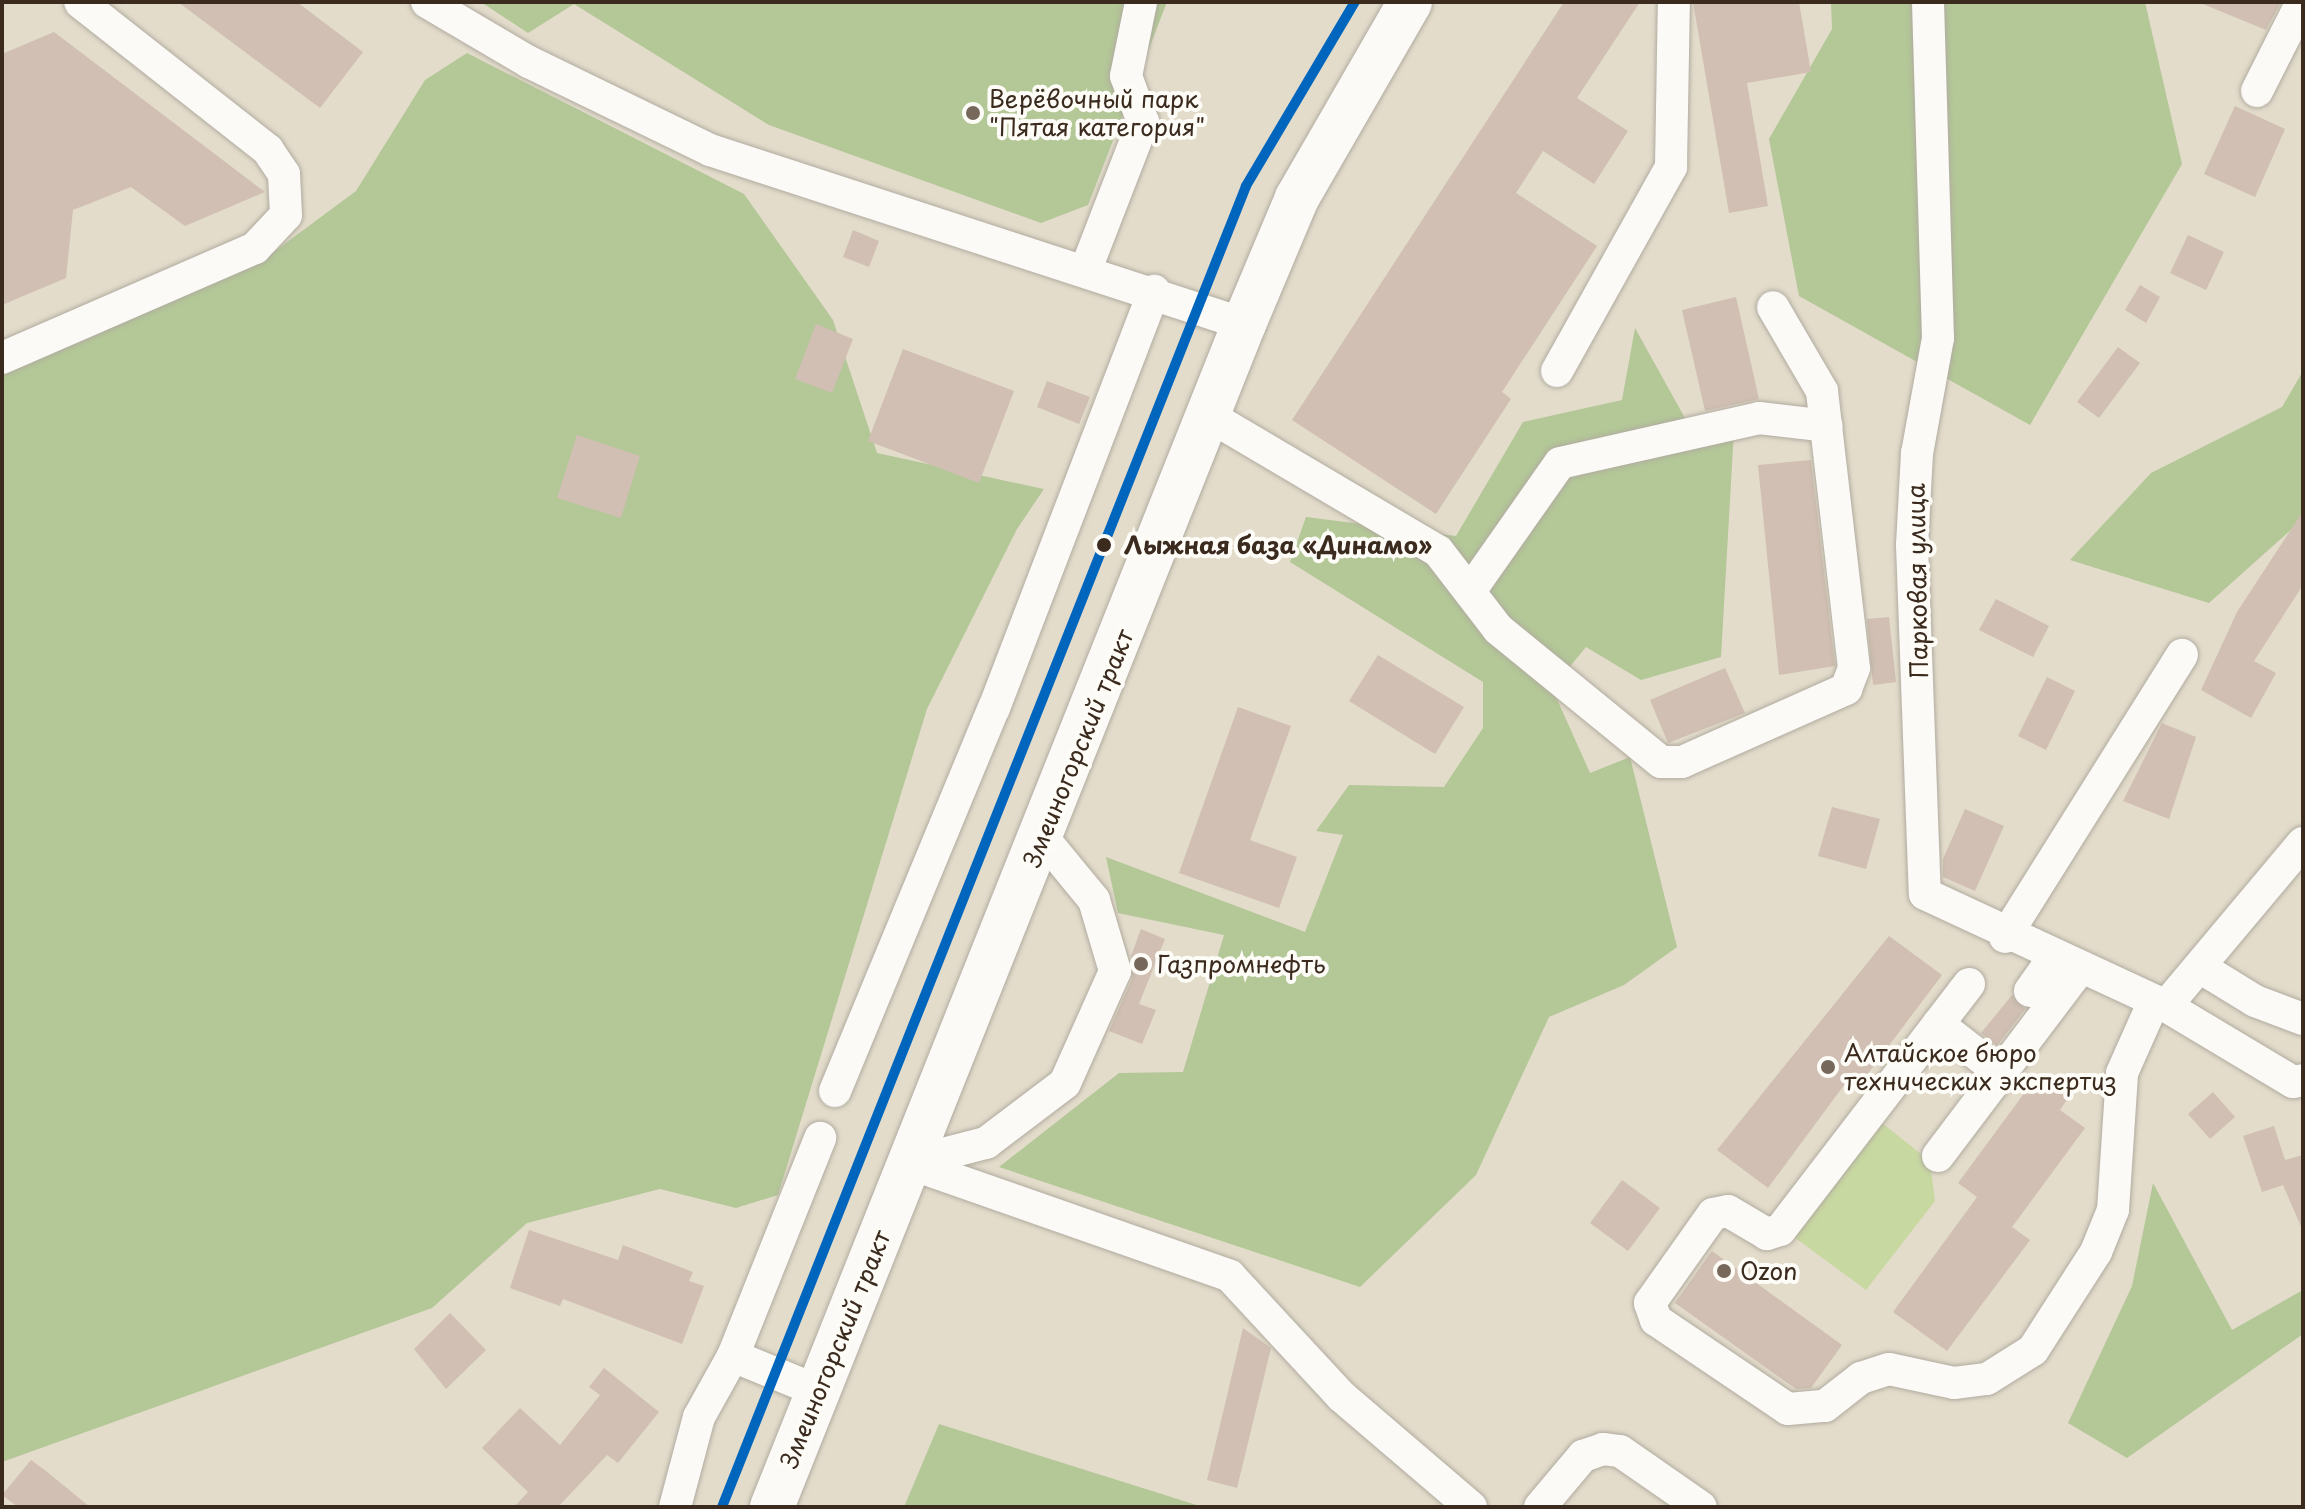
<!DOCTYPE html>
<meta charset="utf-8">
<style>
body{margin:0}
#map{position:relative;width:2305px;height:1509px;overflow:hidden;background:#e3dccb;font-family:"Playpen Sans",sans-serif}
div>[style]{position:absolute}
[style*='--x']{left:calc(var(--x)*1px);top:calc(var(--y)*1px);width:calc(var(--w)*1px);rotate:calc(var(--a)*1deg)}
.green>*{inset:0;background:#c8d8a1}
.forest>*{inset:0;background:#b3c797}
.building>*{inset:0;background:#d0bfb2}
.roads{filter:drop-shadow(0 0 2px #b1aba0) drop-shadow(0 0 2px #b1aba0)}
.minor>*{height:32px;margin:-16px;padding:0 16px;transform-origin:16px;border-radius:16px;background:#fbfaf7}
.highway>*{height:44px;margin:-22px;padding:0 22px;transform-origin:22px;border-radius:22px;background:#fbfaf7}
.tram-1>*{height:10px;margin:-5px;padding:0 5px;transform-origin:5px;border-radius:5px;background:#0065bd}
.dots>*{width:22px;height:22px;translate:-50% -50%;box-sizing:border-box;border:4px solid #fdfcf7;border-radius:50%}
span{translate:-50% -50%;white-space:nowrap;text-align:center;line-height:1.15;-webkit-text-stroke:8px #fdfcf7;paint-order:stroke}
.poi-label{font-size:24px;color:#3b2a1e}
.left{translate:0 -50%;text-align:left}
.stop-label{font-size:24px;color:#3b2a1e;font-weight:700}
.street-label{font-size:24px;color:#3b2a1e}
.frame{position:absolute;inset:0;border:4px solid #3b2a1e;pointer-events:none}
</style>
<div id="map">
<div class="green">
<i style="clip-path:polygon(1882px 1123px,1930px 1161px,1935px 1201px,1866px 1290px,1794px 1237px,1873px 1125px)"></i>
</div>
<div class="forest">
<i style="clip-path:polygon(481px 2px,1167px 2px,1088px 205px,1041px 223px,769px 125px,574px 4px,528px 33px)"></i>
<i style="clip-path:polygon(1831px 2px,2145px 2px,2182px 164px,2030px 425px,1799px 296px,1769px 139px,1832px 29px)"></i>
<i style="clip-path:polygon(467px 53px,744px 194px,833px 320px,877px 453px,1044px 489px,1017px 529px,927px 709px,778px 1195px,736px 1208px,660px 1189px,527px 1223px,432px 1308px,2px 1462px,2px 369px,275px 251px,356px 191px,425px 80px)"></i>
<i style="clip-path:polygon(1635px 328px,1701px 447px,1734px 430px,1721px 657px,1641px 680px,1586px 647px,1552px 688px,1590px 773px,1630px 757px,1677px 947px,1624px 985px,1549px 1017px,1476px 1175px,1360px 1287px,999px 1167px,1119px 1073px,1183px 1072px,1224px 935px,1118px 913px,1106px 857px,1305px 932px,1343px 835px,1316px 831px,1349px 785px,1444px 787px,1483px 728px,1483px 682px,1290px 562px,1306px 517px,1456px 536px,1523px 422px,1622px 400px)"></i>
<i style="clip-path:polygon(2303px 371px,2303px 519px,2209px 603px,2070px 560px,2151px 473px,2282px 407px)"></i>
<i style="clip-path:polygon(2153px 1183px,2232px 1330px,2303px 1290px,2303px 1334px,2127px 1458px,2068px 1423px,2132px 1286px)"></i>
<i style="clip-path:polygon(939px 1424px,1203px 1507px,904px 1507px)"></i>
</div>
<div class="building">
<i style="clip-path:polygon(178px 2px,297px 2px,363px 52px,320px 108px)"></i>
<i style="clip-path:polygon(1564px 2px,1640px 2px,1577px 98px,1628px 131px,1594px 184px,1543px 151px,1516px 193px,1597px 246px,1502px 392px,1511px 399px,1436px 514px,1292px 420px)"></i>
<i style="clip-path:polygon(1693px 2px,1799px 2px,1811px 72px,1747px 83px,1768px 206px,1729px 213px)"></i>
<i style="clip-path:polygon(2198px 2px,2281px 2px,2266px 30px)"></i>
<i style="clip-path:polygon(54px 32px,265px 192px,185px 226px,131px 187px,73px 210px,66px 278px,2px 305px,2px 54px)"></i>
<i style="clip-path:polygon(2235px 106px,2285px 129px,2255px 197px,2204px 174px)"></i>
<i style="clip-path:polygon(853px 230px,879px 241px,869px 267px,843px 257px)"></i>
<i style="clip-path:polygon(2188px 235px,2224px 252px,2206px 290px,2170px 273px)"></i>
<i style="clip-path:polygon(2140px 285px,2160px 297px,2146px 323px,2125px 310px)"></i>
<i style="clip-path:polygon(1736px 297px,1759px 399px,1705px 411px,1682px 310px)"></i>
<i style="clip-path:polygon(816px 324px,853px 339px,832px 393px,795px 379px)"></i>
<i style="clip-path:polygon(2118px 347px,2140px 363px,2099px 418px,2077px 402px)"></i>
<i style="clip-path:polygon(903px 349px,1014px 391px,979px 483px,868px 441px)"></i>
<i style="clip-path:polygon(1047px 381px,1090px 397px,1079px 424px,1037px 407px)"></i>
<i style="clip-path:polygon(577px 435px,640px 456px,621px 518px,557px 498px)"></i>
<i style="clip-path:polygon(1811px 460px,1835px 666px,1779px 675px,1758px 465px)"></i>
<i style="clip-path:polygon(2303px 511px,2303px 585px,2254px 661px,2276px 673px,2251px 718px,2201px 690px,2237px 612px)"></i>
<i style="clip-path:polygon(1996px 599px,2049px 626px,2033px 657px,1979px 630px)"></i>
<i style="clip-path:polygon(1889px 617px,1896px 682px,1873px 685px,1867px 619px)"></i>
<i style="clip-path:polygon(1378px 655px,1464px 707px,1435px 754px,1349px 701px)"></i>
<i style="clip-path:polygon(1725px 668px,1745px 713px,1668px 743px,1650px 700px)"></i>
<i style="clip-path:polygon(2047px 677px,2075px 691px,2046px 750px,2018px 736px)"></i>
<i style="clip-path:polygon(1238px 707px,1291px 726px,1250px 840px,1297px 857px,1279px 908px,1179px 873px)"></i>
<i style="clip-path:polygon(2162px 723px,2196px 737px,2169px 819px,2123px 801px)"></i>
<i style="clip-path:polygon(1832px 807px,1880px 819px,1866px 869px,1818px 856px)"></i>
<i style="clip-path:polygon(1965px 809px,2004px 826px,1975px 891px,1943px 877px,1943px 859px)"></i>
<i style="clip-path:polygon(1141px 929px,1165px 939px,1139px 1004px,1156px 1010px,1142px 1044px,1109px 1031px,1132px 979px,1131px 956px)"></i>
<i style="clip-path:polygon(1889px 936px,1942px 975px,1860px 1084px,1850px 1077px,1768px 1188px,1717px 1150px)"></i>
<i style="clip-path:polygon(2012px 995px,2025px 1009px,1997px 1046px,1981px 1033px)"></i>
<i style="clip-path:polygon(2037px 1076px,2068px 1098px,2060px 1110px,2085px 1128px,2012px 1227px,2030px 1240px,1947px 1351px,1893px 1312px,1977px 1197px,1958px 1183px)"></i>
<i style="clip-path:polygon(2213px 1092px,2235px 1117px,2210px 1139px,2188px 1114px)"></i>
<i style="clip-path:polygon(2274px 1126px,2285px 1160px,2303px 1155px,2303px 1231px,2283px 1185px,2262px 1192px,2243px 1136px)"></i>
<i style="clip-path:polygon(1622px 1180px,1660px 1208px,1628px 1251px,1590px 1223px)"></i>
<i style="clip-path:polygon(529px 1230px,618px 1260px,623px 1245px,693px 1272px,689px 1281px,704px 1286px,682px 1344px,563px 1299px,560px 1306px,510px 1288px)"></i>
<i style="clip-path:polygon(1712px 1251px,1842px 1345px,1811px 1388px,1796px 1389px,1675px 1303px)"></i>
<i style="clip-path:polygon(450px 1313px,486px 1350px,446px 1389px,414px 1349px)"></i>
<i style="clip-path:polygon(1243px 1328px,1271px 1348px,1237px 1488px,1207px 1480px)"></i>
<i style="clip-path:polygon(604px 1368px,659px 1412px,618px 1463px,607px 1455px,558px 1507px,514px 1507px,528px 1492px,482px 1448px,520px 1408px,560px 1445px,600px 1395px,589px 1387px)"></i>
<i style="clip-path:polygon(31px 1460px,46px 1471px,90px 1507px,18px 1507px,2px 1495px)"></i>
</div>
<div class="roads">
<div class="minor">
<i style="--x:427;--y:2;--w:118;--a:30.5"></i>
<i style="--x:529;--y:62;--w:201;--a:25.9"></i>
<i style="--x:710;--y:150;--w:562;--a:18.05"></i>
<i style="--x:1928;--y:2;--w:336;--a:88.3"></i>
<i style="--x:1938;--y:338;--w:117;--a:100.3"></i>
<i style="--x:1917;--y:453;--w:92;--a:93.1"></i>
<i style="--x:1912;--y:545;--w:349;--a:87.9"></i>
<i style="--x:1925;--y:894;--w:266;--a:24.9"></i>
<i style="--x:2166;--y:1006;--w:213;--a:-50"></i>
<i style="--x:2257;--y:91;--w:100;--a:-63.2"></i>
<i style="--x:1086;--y:269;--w:158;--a:-68.8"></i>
<i style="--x:1143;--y:122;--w:49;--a:-110.3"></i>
<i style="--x:1126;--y:76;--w:76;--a:-78.5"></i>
<i style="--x:2;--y:358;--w:276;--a:-23.5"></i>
<i style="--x:255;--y:248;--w:45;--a:-46.8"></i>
<i style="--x:286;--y:215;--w:41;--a:-92.8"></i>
<i style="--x:284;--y:174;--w:29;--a:-124"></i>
<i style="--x:268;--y:150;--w:239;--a:-141.8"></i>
<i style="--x:1557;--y:371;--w:234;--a:-60.8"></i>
<i style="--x:1671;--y:167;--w:165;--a:-89"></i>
<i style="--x:1206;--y:414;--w:269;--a:30.6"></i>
<i style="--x:1438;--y:551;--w:98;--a:52.4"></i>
<i style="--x:1498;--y:629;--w:210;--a:39.2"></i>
<i style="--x:1661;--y:762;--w:21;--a:0"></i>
<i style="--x:1682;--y:762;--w:180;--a:-24"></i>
<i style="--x:1846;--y:689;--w:22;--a:-69"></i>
<i style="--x:1854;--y:668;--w:279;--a:-96.6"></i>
<i style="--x:1822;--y:391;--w:97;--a:-120.3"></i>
<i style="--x:1470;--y:591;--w:156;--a:-54.9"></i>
<i style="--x:1560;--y:463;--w:204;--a:-12.7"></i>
<i style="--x:1759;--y:418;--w:68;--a:6.7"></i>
<i style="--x:2005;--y:937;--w:333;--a:-57.9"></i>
<i style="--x:2203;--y:969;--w:61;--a:31.6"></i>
<i style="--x:2255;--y:1001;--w:51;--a:20.6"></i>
<i style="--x:1969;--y:984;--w:310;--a:127.5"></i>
<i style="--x:1780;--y:1230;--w:14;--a:163"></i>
<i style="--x:1767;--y:1234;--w:45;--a:-149.5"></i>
<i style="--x:1728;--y:1211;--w:15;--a:169"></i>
<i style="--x:1713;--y:1214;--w:109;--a:125.3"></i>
<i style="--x:1650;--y:1303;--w:18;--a:71"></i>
<i style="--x:1656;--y:1320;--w:159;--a:34"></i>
<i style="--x:1788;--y:1409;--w:37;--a:-5"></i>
<i style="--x:1825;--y:1406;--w:46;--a:-37.9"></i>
<i style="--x:1861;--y:1378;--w:29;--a:-18"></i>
<i style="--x:1889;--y:1369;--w:66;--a:12.2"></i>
<i style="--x:1954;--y:1383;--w:33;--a:-7"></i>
<i style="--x:1987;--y:1379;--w:54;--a:-32.2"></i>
<i style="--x:2033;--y:1350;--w:117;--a:-57.3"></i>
<i style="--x:2096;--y:1252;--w:45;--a:-68"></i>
<i style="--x:2113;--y:1210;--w:137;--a:-86.2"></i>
<i style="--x:2122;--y:1073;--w:79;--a:-66"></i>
<i style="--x:2030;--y:991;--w:42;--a:-54.8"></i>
<i style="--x:2166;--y:1006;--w:148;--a:30.9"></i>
<i style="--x:2293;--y:1082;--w:10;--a:-11"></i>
<i style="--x:1938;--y:1024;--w:80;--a:37.9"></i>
<i style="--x:835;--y:1091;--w:415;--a:-67.5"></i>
<i style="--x:994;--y:708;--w:447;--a:-69"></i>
<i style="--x:1938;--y:1156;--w:236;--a:-52.9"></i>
<i style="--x:908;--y:1163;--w:341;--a:19.3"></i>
<i style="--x:1230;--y:1276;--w:163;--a:47.2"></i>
<i style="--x:1341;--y:1396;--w:171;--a:40.5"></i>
<i style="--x:908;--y:1163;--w:81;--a:-14.4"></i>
<i style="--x:986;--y:1143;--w:99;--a:-37.2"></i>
<i style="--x:1065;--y:1083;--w:123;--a:-65.9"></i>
<i style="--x:1115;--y:971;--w:74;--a:-106.5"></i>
<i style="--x:1094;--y:900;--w:80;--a:-129.4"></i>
<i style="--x:733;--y:1356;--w:92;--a:22.4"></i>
<i style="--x:675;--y:1507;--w:93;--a:-75.1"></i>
<i style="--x:699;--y:1417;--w:70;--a:-60.9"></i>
<i style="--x:733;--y:1356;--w:235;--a:-68.2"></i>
<i style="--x:1540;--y:1507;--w:67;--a:-49.9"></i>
<i style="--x:1583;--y:1456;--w:21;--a:-19"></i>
<i style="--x:1603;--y:1449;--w:17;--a:7"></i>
<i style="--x:1620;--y:1451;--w:98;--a:34.7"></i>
</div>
<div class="highway">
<i style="--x:772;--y:1507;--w:1274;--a:-68.25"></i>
<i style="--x:1244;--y:324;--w:137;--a:-67.2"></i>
<i style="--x:1297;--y:198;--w:226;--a:-60"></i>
</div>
</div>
<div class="tram-1">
<i style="--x:722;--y:1507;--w:1421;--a:-68.36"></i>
<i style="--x:1246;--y:186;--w:214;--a:-59.4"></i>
</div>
<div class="dots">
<i style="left:973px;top:113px;background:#76685b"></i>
<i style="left:1104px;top:545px;background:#3b2a1e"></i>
<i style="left:1141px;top:964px;background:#76685b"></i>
<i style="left:1828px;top:1067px;background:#76685b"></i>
<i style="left:1724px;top:1271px;background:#76685b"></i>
</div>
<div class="poi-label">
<span class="left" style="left:989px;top:113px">Верёвочный парк<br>"Пятая категория"</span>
<span class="left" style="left:1157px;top:964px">Газпромнефть</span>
<span class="left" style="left:1844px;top:1067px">Алтайское бюро<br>технических экспертиз</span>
<span class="left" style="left:1740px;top:1271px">Ozon</span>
</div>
<div class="stop-label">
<span class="left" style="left:1124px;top:545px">Лыжная база «Динамо»</span>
</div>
<div class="street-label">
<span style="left:1917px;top:581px;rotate:-91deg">Парковая улица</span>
<span style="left:1078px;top:748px;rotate:-68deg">Змеиногорский тракт</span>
<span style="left:835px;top:1349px;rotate:-68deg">Змеиногорский тракт</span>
</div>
<div class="frame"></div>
</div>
